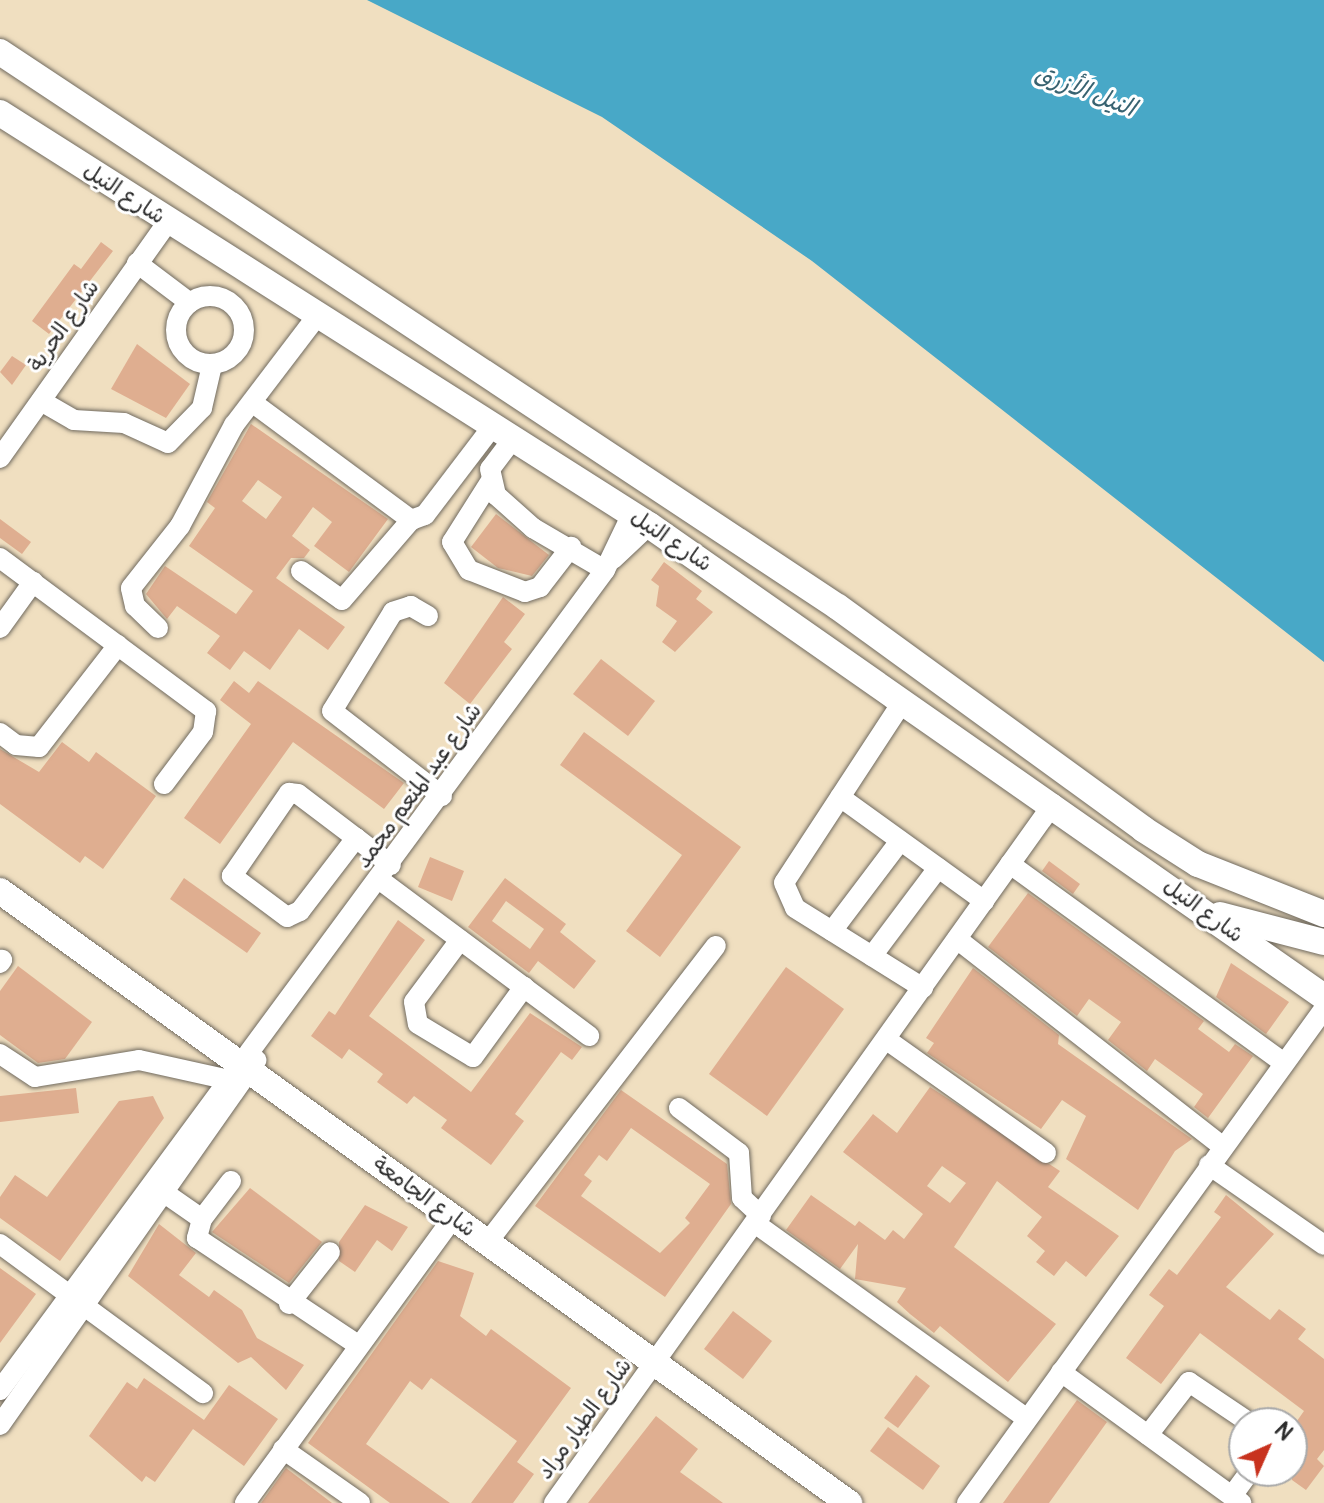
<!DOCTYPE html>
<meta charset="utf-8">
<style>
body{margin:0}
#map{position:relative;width:1324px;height:1503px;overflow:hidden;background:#f0dfc0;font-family:Pangolin,"Playpen Sans Arabic",sans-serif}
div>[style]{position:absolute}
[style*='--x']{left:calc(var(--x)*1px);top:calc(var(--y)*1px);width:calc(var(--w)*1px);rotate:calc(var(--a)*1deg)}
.water>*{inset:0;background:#48a8c7}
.building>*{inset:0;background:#dfae90}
.roads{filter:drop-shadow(0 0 2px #706a5f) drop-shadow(0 0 2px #706a5f)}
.minor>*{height:20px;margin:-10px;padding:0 10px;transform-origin:10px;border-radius:10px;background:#fff}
.minor>.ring{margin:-10px;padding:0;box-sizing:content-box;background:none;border:20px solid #fff;border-radius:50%}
.major>*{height:26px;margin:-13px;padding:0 13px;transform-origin:13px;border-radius:13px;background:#fff}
span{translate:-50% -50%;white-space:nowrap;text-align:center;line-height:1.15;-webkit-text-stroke:6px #fff;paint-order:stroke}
.street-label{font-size:22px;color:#2b2b2b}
.water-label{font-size:24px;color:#386371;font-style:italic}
.north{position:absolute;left:1228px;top:1407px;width:80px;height:80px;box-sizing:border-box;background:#fff;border:2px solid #aaa;border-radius:50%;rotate:45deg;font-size:22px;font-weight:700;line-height:32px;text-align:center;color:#2b2b2b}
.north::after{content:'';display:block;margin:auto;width:28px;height:36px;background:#c8321e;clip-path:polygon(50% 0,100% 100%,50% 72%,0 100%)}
</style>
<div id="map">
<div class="water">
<i style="clip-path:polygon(367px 0,1324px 0,1324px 662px,812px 261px,602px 117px)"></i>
</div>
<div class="building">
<i style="clip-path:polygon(101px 242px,113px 251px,49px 334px,32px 321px,74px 264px,81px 269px)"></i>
<i style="clip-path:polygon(137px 344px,190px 384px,166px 418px,111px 389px)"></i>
<i style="clip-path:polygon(12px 356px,26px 365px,12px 385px,0 372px)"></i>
<i style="clip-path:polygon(evenodd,251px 424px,388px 519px,349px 572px,314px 546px,332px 522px,313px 507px,292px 536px,310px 550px,304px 558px,291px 558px,276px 578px,345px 627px,328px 650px,299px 629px,270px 670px,244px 651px,230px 670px,207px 653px,220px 636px,177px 606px,167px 619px,146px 594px,165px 566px,236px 614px,253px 591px,189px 546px,215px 508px,207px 502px,251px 424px,258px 480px,282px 497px,266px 519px,242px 501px,258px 480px)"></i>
<i style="clip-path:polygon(496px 514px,549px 555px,532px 576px,498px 568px,471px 547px)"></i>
<i style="clip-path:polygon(0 519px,31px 542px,22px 554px,0 538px)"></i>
<i style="clip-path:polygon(664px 562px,702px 591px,696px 599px,713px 612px,675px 652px,662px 642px,677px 621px,656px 606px,659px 586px,651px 580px)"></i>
<i style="clip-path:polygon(503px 597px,525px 614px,504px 642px,512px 649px,470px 704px,444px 683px)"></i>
<i style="clip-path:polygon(601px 659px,655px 701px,628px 736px,573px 694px)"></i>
<i style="clip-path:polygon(234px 681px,249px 693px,258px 681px,404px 783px,384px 809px,293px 742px,220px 844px,184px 818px,251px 724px,220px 700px)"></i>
<i style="clip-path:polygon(584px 732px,741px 847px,660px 957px,626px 931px,682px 855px,560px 765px)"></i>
<i style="clip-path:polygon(62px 742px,89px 762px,96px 752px,156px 796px,103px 869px,85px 856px,80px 863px,0 804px,0 749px,39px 772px)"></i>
<i style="clip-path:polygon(430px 857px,464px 871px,452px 901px,418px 887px)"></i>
<i style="clip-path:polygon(1049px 861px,1080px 884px,1073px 894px,1042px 871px)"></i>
<i style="clip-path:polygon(184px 878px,261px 933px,247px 953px,170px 899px)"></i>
<i style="clip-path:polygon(evenodd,505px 878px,566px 924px,560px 932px,596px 961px,574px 989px,538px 961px,529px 973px,468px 927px,505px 878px,506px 901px,544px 929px,530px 949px,492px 921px,506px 901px)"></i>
<i style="clip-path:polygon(1028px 893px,1204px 1021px,1198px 1029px,1229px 1052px,1235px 1044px,1253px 1056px,1208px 1118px,1194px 1107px,1203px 1094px,1155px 1059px,1147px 1071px,1108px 1040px,1121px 1022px,1089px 999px,1077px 1016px,988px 947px)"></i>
<i style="clip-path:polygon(398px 920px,425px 940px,369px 1016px,471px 1092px,530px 1013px,582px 1047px,572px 1060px,561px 1052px,515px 1114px,524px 1121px,491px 1165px,441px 1128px,447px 1120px,414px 1096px,407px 1104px,377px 1082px,383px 1074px,349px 1049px,342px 1059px,311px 1036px,329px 1011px,335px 1015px)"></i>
<i style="clip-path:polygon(1231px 963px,1289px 1002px,1266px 1034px,1216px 997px)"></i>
<i style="clip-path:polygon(18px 966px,92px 1022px,65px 1059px,38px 1063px,0 1035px,0 991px)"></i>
<i style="clip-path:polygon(786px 967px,844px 1009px,767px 1116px,709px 1074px)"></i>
<i style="clip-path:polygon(973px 968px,1059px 1035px,1058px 1044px,1192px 1139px,1175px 1151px,1138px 1210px,1066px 1159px,1086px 1116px,1062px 1100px,1041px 1129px,927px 1053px,934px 1043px,926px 1038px)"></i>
<i style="clip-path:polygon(evenodd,930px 1087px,1060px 1171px,1048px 1187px,1119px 1236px,1086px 1277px,1066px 1261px,1054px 1276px,1036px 1262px,1045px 1251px,1027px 1236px,1042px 1217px,997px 1181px,954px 1247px,1056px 1324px,1008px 1382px,940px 1326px,934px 1333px,910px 1314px,897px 1302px,906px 1288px,855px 1279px,858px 1244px,840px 1269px,786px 1230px,811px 1195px,855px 1226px,859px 1221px,885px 1240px,893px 1230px,904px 1239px,923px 1214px,843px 1152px,873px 1114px,897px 1133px,930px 1087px,942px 1166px,966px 1183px,950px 1203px,927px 1186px,942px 1166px)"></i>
<i style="clip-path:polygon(76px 1088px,79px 1113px,0 1122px,0 1096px)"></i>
<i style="clip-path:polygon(evenodd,621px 1090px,727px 1164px,731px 1204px,665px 1297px,535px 1206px,621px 1090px,631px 1128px,710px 1184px,685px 1218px,690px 1223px,660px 1253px,581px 1196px,592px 1181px,584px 1175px,599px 1155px,607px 1161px,631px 1128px)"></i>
<i style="clip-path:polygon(153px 1096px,164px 1118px,60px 1261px,0 1218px,0 1197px,15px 1175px,47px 1197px,119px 1101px)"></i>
<i style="clip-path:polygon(250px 1188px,322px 1242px,289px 1283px,212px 1232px)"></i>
<i style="clip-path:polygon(1226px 1195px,1274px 1234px,1226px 1287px,1270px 1320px,1279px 1309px,1306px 1329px,1298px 1339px,1324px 1359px,1324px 1450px,1317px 1459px,1324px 1466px,1306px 1490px,1292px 1480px,1292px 1428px,1304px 1411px,1200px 1333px,1161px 1384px,1126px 1358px,1164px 1306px,1149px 1295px,1169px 1269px,1177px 1275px,1221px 1217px,1214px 1212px)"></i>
<i style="clip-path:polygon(365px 1205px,408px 1227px,392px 1251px,377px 1240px,355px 1272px,339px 1261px,339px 1242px)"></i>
<i style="clip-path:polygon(159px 1224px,196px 1253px,179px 1275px,209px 1297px,214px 1290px,242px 1310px,257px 1338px,304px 1365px,286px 1390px,251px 1357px,238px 1363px,128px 1276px)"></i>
<i style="clip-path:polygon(438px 1261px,474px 1273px,460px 1316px,486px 1336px,491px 1329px,571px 1388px,517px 1462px,534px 1474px,513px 1503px,471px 1503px,517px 1441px,431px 1378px,422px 1390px,410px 1381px,366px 1444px,450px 1503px,390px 1503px,308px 1443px)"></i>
<i style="clip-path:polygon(0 1268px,36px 1294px,0 1343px)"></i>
<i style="clip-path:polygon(733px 1311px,772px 1341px,743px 1379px,704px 1349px)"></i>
<i style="clip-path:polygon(916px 1375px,930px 1386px,898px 1428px,884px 1418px)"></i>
<i style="clip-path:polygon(144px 1378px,204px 1420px,229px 1385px,278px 1419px,244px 1466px,193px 1429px,155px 1482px,146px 1476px,142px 1482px,89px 1436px,127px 1382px,137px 1389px)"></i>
<i style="clip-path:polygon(1077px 1400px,1107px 1422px,1049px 1503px,1003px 1503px)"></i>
<i style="clip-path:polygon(656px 1416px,698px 1449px,680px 1472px,723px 1503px,588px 1503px)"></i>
<i style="clip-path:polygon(888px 1427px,940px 1466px,923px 1490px,870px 1451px)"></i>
<i style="clip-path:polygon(286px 1468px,332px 1503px,261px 1503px)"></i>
</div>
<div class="roads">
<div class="minor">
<i style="--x:137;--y:263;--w:66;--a:37"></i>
<i class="ring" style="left:176px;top:296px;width:48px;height:48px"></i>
<i style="--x:41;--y:401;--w:38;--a:30"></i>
<i style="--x:74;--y:420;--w:50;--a:3.4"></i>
<i style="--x:124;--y:423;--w:48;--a:24.4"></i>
<i style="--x:168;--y:443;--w:49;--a:-45.8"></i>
<i style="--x:202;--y:408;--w:44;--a:-76.9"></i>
<i style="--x:253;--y:403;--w:197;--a:36.5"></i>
<i style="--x:512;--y:440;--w:36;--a:127"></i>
<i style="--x:490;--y:469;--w:27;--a:77"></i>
<i style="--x:496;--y:495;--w:50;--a:41.7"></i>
<i style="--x:533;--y:528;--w:83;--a:30.3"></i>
<i style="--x:0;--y:458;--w:290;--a:-54.6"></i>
<i style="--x:490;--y:482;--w:71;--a:122.3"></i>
<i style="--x:452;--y:542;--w:33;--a:59"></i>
<i style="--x:469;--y:570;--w:60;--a:21.4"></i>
<i style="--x:525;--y:592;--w:16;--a:-18"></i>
<i style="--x:540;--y:587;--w:51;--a:-52.2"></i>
<i style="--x:0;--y:558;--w:257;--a:36.6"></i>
<i style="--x:206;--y:711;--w:21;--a:98"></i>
<i style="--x:203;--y:732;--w:65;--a:126.9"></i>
<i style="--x:613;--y:559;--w:50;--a:-43.4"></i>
<i style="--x:301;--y:571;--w:50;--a:35.3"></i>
<i style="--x:342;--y:600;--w:106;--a:-49.2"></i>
<i style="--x:411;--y:520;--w:15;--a:-20"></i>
<i style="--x:425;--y:515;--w:111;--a:-52.7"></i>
<i style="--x:428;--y:616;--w:20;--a:-150"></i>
<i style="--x:411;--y:606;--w:19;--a:162"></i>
<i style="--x:393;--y:612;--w:116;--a:121.6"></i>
<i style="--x:332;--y:711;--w:139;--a:37.7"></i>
<i style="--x:0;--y:628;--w:57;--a:-54.3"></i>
<i style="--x:158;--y:628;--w:32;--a:-136"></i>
<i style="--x:135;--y:606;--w:18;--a:-103"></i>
<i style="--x:131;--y:588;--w:79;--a:-51.7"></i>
<i style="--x:180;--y:526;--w:115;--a:-61.9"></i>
<i style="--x:234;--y:425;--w:137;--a:-52.7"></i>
<i style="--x:903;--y:701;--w:217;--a:123.2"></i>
<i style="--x:784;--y:883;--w:27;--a:66"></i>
<i style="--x:795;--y:908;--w:151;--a:32"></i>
<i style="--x:0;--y:733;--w:20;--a:37"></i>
<i style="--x:16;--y:745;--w:23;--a:5"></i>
<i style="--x:39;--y:747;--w:129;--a:-52.2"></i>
<i style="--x:840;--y:797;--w:178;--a:35.8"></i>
<i style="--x:356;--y:838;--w:92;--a:127.5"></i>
<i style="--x:300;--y:911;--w:14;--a:155"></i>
<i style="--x:287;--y:917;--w:69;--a:-143.3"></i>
<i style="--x:232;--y:876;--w:101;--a:-55.5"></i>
<i style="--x:289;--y:793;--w:9;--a:6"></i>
<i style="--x:298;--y:794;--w:73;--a:37.2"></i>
<i style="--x:356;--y:838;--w:44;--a:37.6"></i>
<i style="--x:1010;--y:864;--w:335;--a:36"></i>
<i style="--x:380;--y:880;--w:261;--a:36.7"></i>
<i style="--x:832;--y:931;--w:113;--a:-52.9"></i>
<i style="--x:957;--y:939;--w:336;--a:38"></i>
<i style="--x:460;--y:940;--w:77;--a:126.6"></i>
<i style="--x:414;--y:1002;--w:22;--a:80"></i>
<i style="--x:418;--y:1024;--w:64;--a:31"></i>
<i style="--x:473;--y:1057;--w:87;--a:-53.9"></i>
<i style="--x:872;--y:956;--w:110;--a:-53.1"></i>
<i style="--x:0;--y:963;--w:4;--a:-56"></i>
<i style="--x:887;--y:1040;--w:195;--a:35.4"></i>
<i style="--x:0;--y:1054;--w:42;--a:33.3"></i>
<i style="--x:35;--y:1077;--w:105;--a:-9.3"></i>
<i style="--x:139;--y:1060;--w:88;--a:12.5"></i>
<i style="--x:679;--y:1108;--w:75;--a:36.9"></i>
<i style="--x:739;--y:1153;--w:45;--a:86.2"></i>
<i style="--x:742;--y:1198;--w:26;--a:43"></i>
<i style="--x:1209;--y:1165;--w:140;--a:34.8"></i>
<i style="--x:231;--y:1181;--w:48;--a:127.3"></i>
<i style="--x:202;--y:1219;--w:20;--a:105"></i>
<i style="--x:197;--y:1238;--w:193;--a:33.6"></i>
<i style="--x:156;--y:1187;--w:56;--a:34.8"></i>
<i style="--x:756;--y:1224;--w:332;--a:35.7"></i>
<i style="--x:487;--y:1243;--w:375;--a:-52.4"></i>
<i style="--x:0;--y:1244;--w:252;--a:36.3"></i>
<i style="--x:289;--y:1304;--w:66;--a:-51.7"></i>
<i style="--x:1061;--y:1372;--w:223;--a:36"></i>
<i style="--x:0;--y:1390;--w:1019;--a:-53.58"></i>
<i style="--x:605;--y:570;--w:62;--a:-64.3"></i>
<i style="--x:0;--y:1425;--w:446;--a:-54.9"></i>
<i style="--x:1148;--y:1435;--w:67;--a:-52.3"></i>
<i style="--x:1189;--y:1382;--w:73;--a:33.9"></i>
<i style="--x:283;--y:1449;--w:94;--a:35"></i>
<i style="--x:1232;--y:1496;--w:31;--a:-54"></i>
<i style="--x:245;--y:1503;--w:353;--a:-53.9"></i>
<i style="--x:554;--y:1503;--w:859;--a:-54.48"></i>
<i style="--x:967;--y:1503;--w:609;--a:-54.15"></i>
</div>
<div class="major">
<i style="--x:0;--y:52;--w:1005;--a:33.52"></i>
<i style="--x:838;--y:607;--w:377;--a:36"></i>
<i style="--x:1143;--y:829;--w:65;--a:32.5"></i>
<i style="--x:1198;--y:864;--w:136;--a:21.6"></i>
<i style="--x:0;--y:113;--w:769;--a:32.41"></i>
<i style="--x:649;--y:525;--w:824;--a:34.96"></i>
<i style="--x:0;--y:891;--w:1047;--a:35.79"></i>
<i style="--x:1220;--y:915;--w:107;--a:14.6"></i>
</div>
</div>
<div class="street-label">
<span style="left:124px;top:194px;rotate:33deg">شارع النيل</span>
<span style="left:64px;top:326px;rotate:-55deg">شارع الحرية</span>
<span style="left:671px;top:541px;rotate:34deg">شارع النيل</span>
<span style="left:419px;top:786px;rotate:-54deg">شارع عبد المنعم محمد</span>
<span style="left:1203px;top:911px;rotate:36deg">شارع النيل</span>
<span style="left:424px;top:1197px;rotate:36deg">شارع الجامعة</span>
<span style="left:585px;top:1419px;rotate:-54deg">شارع الطيار مراد</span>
</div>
<div class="water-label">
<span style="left:1085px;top:91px;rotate:21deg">النيل الأزرق</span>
</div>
<div class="north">N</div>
</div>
